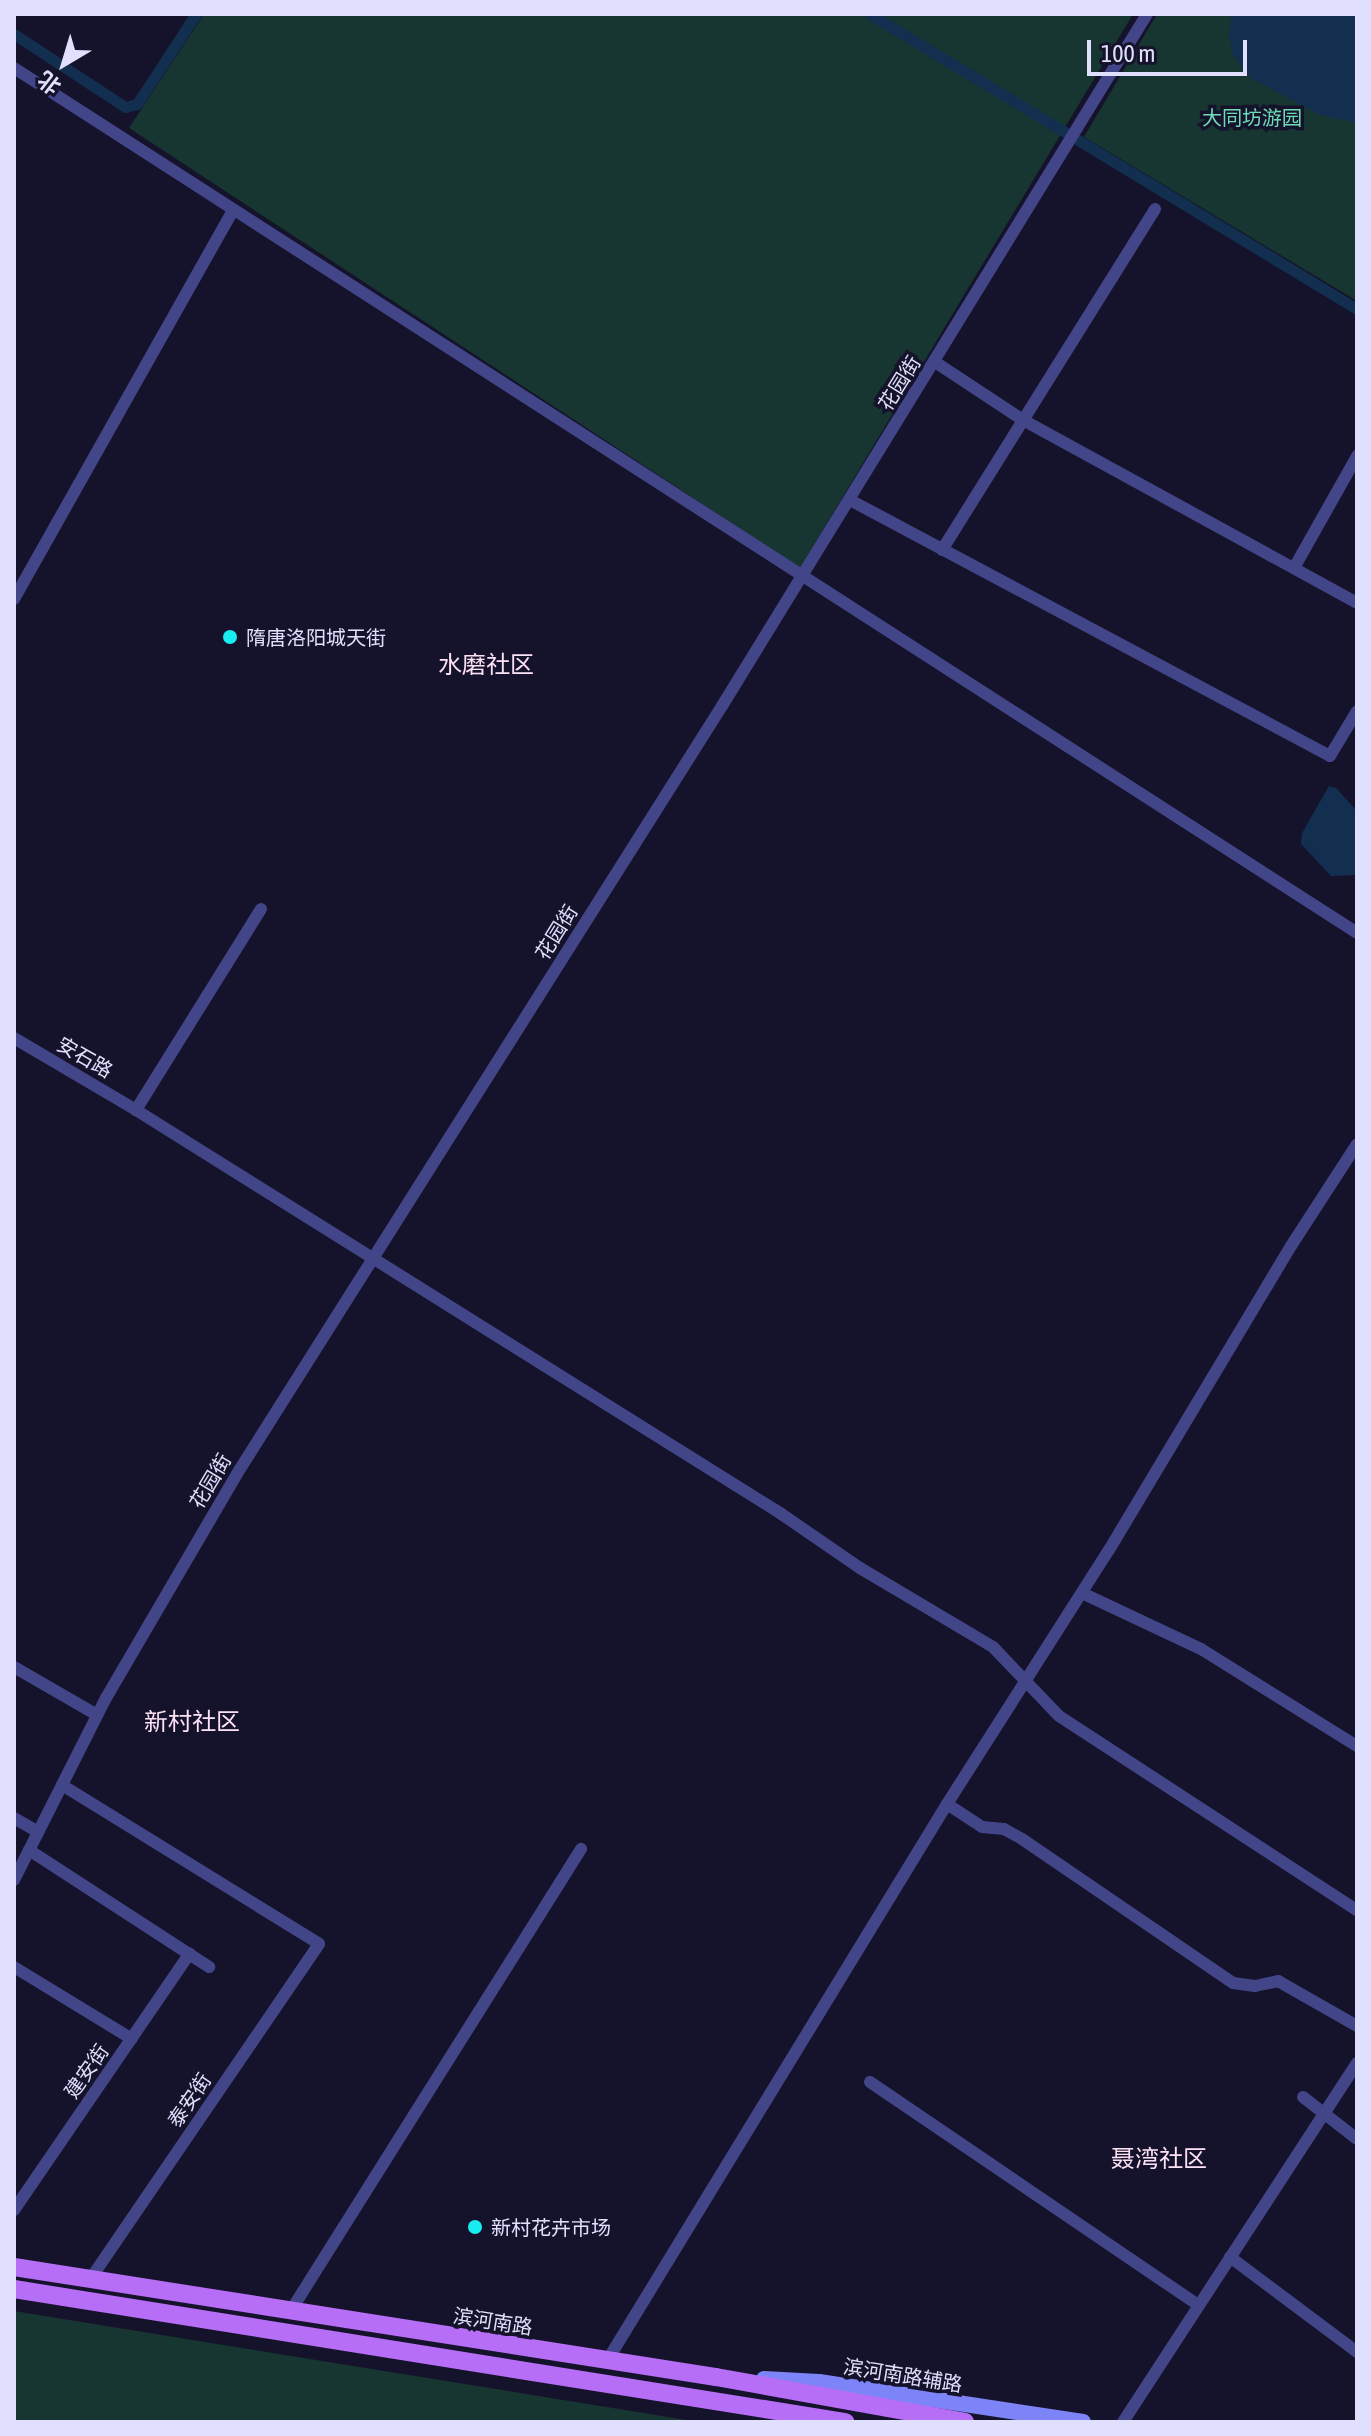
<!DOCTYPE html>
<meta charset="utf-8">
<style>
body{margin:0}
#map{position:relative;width:1371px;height:2436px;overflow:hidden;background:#15132b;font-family:"Asap Condensed","Noto Sans SC",sans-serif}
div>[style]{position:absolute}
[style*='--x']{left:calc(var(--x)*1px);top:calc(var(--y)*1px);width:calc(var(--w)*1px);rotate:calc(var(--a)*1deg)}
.green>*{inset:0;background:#173531}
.water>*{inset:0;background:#132f4f}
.canal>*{height:11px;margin:-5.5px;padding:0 5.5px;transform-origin:5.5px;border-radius:5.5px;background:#132f4f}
.street>*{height:12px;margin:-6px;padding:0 6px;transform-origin:6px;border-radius:6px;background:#424587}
.secondary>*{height:16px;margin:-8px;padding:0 8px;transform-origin:8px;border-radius:8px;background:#7d84f7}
.primary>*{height:18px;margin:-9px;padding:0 9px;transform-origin:9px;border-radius:9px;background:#b76ef6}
.dots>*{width:22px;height:22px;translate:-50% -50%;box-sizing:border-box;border:4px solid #15132b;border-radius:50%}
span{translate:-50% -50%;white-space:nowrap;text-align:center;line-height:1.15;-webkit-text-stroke:7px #15132b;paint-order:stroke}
.park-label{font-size:20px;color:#6edab6}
.street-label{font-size:20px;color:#e0dffd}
.poi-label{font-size:20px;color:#e0dffd}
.left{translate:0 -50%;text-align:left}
.quarter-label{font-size:24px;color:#fde1f5}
.frame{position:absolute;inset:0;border:16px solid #e0dffd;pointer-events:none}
.north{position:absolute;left:24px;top:24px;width:80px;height:80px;-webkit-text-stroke:6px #15132b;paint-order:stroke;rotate:218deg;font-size:22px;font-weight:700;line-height:32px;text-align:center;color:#e0dffd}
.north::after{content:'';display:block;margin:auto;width:28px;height:36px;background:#e0dffd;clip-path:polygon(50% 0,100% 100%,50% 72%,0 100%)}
.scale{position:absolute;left:1087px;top:40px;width:160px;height:36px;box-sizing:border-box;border:4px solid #e0dffd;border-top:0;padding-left:10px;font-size:24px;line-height:28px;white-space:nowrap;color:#e0dffd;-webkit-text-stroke:6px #15132b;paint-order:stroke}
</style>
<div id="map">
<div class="green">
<i style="clip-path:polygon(204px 14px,1133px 14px,800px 568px,129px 128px)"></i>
<i style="clip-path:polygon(1157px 14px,1357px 14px,1357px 301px,1084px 137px)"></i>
<i style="clip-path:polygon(14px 2311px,699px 2422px,14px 2422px)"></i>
</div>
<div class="water">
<i style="clip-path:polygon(1232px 14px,1357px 14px,1357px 123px,1320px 115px,1251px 78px,1233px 55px,1229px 36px)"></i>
<i style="clip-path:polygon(1329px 786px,1336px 788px,1357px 811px,1357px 875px,1331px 876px,1301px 844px,1302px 833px)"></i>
</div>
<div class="canal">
<i style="--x:870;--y:14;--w:569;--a:31.21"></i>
<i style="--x:14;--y:34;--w:133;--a:33.3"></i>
<i style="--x:125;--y:107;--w:12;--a:-14"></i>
<i style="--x:137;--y:104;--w:108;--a:-56.8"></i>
</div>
<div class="street">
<i style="--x:14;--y:68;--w:1597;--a:32.78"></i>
<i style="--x:935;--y:362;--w:105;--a:33.4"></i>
<i style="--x:1023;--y:420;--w:381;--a:28.7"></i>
<i style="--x:850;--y:500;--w:544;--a:28.07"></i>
<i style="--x:1330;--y:756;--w:52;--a:-59"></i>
<i style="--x:942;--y:550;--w:402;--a:-58"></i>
<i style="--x:1294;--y:568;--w:129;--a:-60.6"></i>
<i style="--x:14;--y:599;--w:446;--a:-60.6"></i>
<i style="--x:261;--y:909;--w:237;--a:121.9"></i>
<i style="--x:136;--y:1110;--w:760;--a:32.04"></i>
<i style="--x:780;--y:1513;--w:97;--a:34.5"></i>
<i style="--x:860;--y:1568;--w:155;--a:30.7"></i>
<i style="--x:993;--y:1647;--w:95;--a:46.3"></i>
<i style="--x:1059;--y:1716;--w:356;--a:33.1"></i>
<i style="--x:14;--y:1038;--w:142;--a:30.5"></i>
<i style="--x:1082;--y:1593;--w:132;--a:25.2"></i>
<i style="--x:1201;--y:1649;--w:184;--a:31.9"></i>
<i style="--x:14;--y:1667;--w:96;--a:30"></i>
<i style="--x:62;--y:1785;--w:302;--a:31.7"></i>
<i style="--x:319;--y:1944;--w:404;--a:124.3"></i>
<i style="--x:947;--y:1804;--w:42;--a:33.3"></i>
<i style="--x:982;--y:1827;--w:22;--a:5"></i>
<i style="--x:1004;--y:1829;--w:21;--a:29"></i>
<i style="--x:1022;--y:1839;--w:255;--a:34.3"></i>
<i style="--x:1233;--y:1983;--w:22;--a:8"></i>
<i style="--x:1255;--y:1986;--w:24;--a:-12"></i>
<i style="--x:1278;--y:1981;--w:91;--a:29.7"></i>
<i style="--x:14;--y:1818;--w:28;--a:30"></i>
<i style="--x:29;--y:1850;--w:215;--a:33"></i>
<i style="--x:14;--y:1880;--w:204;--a:-63.2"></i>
<i style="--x:106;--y:1698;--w:265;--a:-59.7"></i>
<i style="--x:240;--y:1469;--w:902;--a:-57.72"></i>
<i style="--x:722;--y:706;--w:812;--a:-58.44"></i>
<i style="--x:14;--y:1967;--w:138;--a:31.4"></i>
<i style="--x:870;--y:2082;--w:397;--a:34.2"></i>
<i style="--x:1303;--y:2097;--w:68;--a:37.9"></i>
<i style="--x:14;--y:2210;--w:311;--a:-55.6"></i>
<i style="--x:1230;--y:2257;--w:159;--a:36.8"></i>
<i style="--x:290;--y:2312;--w:547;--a:-57.85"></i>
<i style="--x:607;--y:2361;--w:653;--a:-58.6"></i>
<i style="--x:947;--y:1804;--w:301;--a:-57.5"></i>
<i style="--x:1109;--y:1550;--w:354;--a:-59.1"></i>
<i style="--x:1291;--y:1246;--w:121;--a:-57.1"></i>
<i style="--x:1123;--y:2422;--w:429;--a:-56.9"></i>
</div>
<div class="secondary">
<i style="--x:764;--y:2379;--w:55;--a:3.1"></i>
<i style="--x:819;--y:2382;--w:267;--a:8.6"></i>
</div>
<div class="primary">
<i style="--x:14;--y:2267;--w:711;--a:8.91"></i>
<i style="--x:716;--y:2377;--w:253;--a:10.2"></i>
<i style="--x:14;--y:2289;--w:842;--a:9.09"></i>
</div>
<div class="dots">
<i style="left:230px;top:637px;background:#18edf0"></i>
<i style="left:475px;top:2227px;background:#18edf0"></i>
</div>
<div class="park-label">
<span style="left:1252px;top:117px">大同坊游园</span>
</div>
<div class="street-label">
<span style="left:899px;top:383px;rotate:-58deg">花园街</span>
<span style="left:556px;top:932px;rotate:-58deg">花园街</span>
<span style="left:85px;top:1057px;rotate:30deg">安石路</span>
<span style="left:210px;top:1481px;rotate:-59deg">花园街</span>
<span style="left:86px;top:2071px;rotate:-55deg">建安街</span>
<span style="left:189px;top:2100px;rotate:-56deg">泰安街</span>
<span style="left:493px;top:2321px;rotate:9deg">滨河南路</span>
<span style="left:903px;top:2375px;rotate:9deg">滨河南路辅路</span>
</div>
<div class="poi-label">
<span class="left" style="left:246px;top:637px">隋唐洛阳城天街</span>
<span class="left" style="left:491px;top:2227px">新村花卉市场</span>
</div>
<div class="quarter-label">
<span style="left:486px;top:665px">水磨社区</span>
<span style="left:192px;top:1722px">新村社区</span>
<span style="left:1159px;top:2159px">聂湾社区</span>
</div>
<div class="frame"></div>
<div class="north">北</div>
<div class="scale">100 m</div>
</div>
